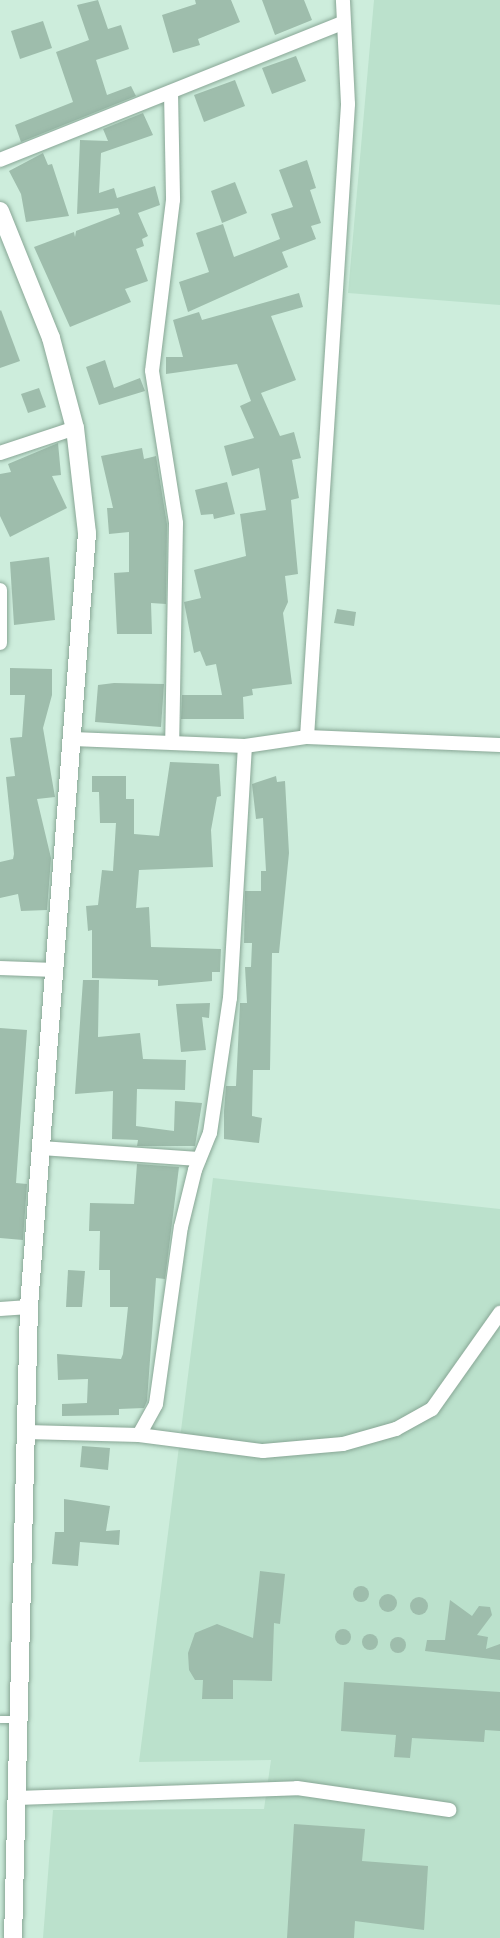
<!DOCTYPE html>
<style>
body{margin:0}
#map{position:relative;width:500px;height:1938px;overflow:hidden;background:#cdeddc;font-family:"IBM Plex Sans",sans-serif}
div>[style]{position:absolute}
[style*='--x']{left:calc(var(--x)*1px);top:calc(var(--y)*1px);width:calc(var(--w)*1px);rotate:calc(var(--a)*1deg)}
.built>*{inset:0;background:#bbe1cc}
.building>*{inset:0;background:#9ebdac}
.round{border-radius:50%}
.roads{filter:drop-shadow(0 0 2px #88a695) drop-shadow(0 0 2px #88a695)}
.service>*{height:7px;margin:-3.5px;padding:0 3.5px;transform-origin:3.5px;border-radius:3.5px;background:#fff}
.minor>*{height:14px;margin:-7px;padding:0 7px;transform-origin:7px;border-radius:7px;background:#fff}
.tertiary>*{height:18px;margin:-9px;padding:0 9px;transform-origin:9px;border-radius:9px;background:#fff}
span{translate:-50% -50%;white-space:nowrap;text-align:center;line-height:1.15;-webkit-text-stroke:6px #cdeddc;paint-order:stroke}
</style>
<div id="map">
<div class="built">
<i style="clip-path:polygon(374px 0,500px 0,500px 305px,348px 293px)"></i>
<i style="clip-path:polygon(213px 1178px,500px 1209px,500px 1938px,43px 1938px,53px 1810px,264px 1809px,271px 1760px,139px 1762px)"></i>
</div>
<div class="building">
<i style="clip-path:polygon(98px 0,108px 29px,121px 25px,129px 49px,96px 60px,107px 95px,131px 86px,136px 96px,21px 142px,15px 125px,73px 102px,56px 52px,89px 40px,77px 5px)"></i>
<i style="clip-path:polygon(195px 0,231px 0,240px 22px,198px 39px,200px 45px,173px 53px,162px 15px,196px 4px)"></i>
<i style="clip-path:polygon(262px 0,304px 0,312px 20px,275px 35px)"></i>
<i style="clip-path:polygon(43px 21px,52px 48px,20px 59px,11px 31px)"></i>
<i style="clip-path:polygon(296px 56px,306px 81px,272px 94px,262px 68px)"></i>
<i style="clip-path:polygon(235px 80px,245px 106px,204px 122px,194px 95px)"></i>
<i style="clip-path:polygon(143px 113px,153px 135px,101px 153px,99px 193px,114px 188px,117px 198px,155px 186px,160px 205px,138px 213px,148px 236px,142px 239px,144px 246px,136px 249px,148px 281px,125px 289px,131px 302px,70px 327px,34px 247px,74px 232px,75px 237px,76px 231px,120px 214px,118px 208px,77px 214px,80px 140px,108px 141px,103px 129px)"></i>
<i style="clip-path:polygon(43px 153px,48px 165px,52px 164px,69px 216px,26px 222px,21px 194px,9px 171px)"></i>
<i style="clip-path:polygon(307px 160px,316px 188px,310px 190px,321px 223px,311px 226px,316px 239px,282px 252px,288px 267px,188px 312px,179px 282px,209px 272px,196px 233px,223px 224px,234px 257px,280px 239px,271px 214px,293px 207px,279px 170px)"></i>
<i style="clip-path:polygon(235px 182px,247px 213px,222px 223px,211px 191px)"></i>
<i style="clip-path:polygon(299px 293px,303px 307px,271px 316px,296px 380px,261px 393px,280px 436px,294px 432px,301px 458px,292px 460px,299px 498px,291px 500px,298px 574px,285px 576px,288px 602px,283px 613px,292px 684px,252px 689px,253px 695px,243px 697px,244px 719px,181px 719px,182px 695px,222px 695px,216px 664px,206px 666px,200px 651px,194px 653px,184px 602px,201px 598px,194px 570px,246px 556px,240px 514px,266px 510px,259px 468px,232px 476px,224px 446px,254px 438px,240px 406px,251px 401px,237px 364px,166px 374px,166px 357px,183px 357px,173px 320px,199px 312px,202px 320px)"></i>
<i style="clip-path:polygon(1px 310px,20px 361px,0 368px,0 311px)"></i>
<i style="clip-path:polygon(105px 360px,114px 388px,140px 378px,145px 391px,99px 405px,86px 367px)"></i>
<i style="clip-path:polygon(39px 388px,46px 407px,28px 413px,21px 394px)"></i>
<i style="clip-path:polygon(58px 443px,61px 475px,52px 476px,67px 508px,10px 537px,0 516px,0 474px,11px 472px,8px 464px)"></i>
<i style="clip-path:polygon(142px 448px,144px 459px,156px 456px,167px 524px,166px 604px,151px 603px,152px 634px,117px 634px,114px 573px,129px 572px,129px 532px,109px 534px,107px 508px,113px 508px,101px 456px)"></i>
<i style="clip-path:polygon(227px 482px,235px 514px,214px 519px,213px 514px,201px 515px,195px 490px)"></i>
<i style="clip-path:polygon(49px 557px,55px 620px,14px 625px,10px 562px)"></i>
<i style="clip-path:polygon(337px 609px,356px 612px,354px 626px,334px 623px)"></i>
<i style="clip-path:polygon(10px 668px,52px 669px,52px 695px,43px 728px,55px 797px,37px 799px,51px 858px,47px 910px,21px 911px,18px 894px,0 898px,0 862px,13px 859px,14px 854px,6px 777px,15px 776px,10px 738px,22px 737px,25px 695px,10px 695px)"></i>
<i style="clip-path:polygon(114px 683px,164px 684px,161px 727px,95px 722px,98px 685px)"></i>
<i style="clip-path:polygon(170px 762px,219px 764px,221px 796px,217px 797px,211px 830px,213px 867px,139px 870px,136px 908px,149px 907px,151px 947px,221px 949px,220px 972px,212px 972px,212px 981px,158px 986px,158px 980px,92px 978px,92px 930px,88px 931px,86px 906px,98px 905px,102px 870px,113px 871px,116px 823px,100px 823px,99px 792px,92px 792px,92px 776px,126px 776px,126px 799px,134px 799px,134px 834px,159px 836px)"></i>
<i style="clip-path:polygon(276px 776px,277px 782px,285px 781px,289px 853px,279px 953px,272px 953px,270px 1070px,253px 1070px,252px 1116px,262px 1118px,259px 1143px,224px 1139px,224px 1111px,226px 1086px,236px 1086px,240px 1003px,247px 1003px,245px 967px,251px 967px,252px 943px,244px 943px,245px 891px,261px 891px,261px 871px,266px 871px,263px 818px,256px 819px,252px 784px)"></i>
<i style="clip-path:polygon(83px 980px,99px 980px,98px 1037px,140px 1033px,143px 1059px,186px 1060px,185px 1090px,137px 1089px,136px 1126px,174px 1131px,175px 1101px,202px 1103px,195px 1146px,137px 1146px,138px 1140px,112px 1139px,113px 1091px,75px 1094px)"></i>
<i style="clip-path:polygon(210px 1003px,209px 1018px,202px 1017px,206px 1050px,181px 1052px,176px 1004px)"></i>
<i style="clip-path:polygon(0 1028px,27px 1030px,16px 1183px,27px 1184px,23px 1240px,0 1238px)"></i>
<i style="clip-path:polygon(137px 1164px,179px 1167px,165px 1279px,156px 1278px,147px 1401px,144px 1408px,119px 1409px,119px 1415px,62px 1416px,62px 1404px,87px 1403px,88px 1379px,58px 1380px,57px 1354px,121px 1359px,123px 1354px,128px 1307px,110px 1307px,110px 1270px,99px 1270px,100px 1231px,89px 1231px,90px 1203px,134px 1204px)"></i>
<i style="clip-path:polygon(68px 1270px,85px 1271px,82px 1307px,66px 1307px)"></i>
<i style="clip-path:polygon(82px 1446px,110px 1448px,108px 1470px,80px 1467px)"></i>
<i style="clip-path:polygon(64px 1499px,110px 1506px,106px 1531px,120px 1530px,119px 1545px,80px 1542px,78px 1566px,52px 1564px,55px 1532px,64px 1532px)"></i>
<i style="clip-path:polygon(260px 1571px,285px 1574px,280px 1624px,274px 1623px,272px 1681px,233px 1680px,233px 1699px,202px 1699px,203px 1680px,195px 1680px,189px 1670px,188px 1653px,195px 1633px,217px 1624px,253px 1638px)"></i>
<i class="round" style="left:353px;top:1586px;width:16px;height:16px"></i>
<i class="round" style="left:379px;top:1594px;width:18px;height:18px"></i>
<i class="round" style="left:410px;top:1597px;width:18px;height:18px"></i>
<i style="clip-path:polygon(450px 1600px,472px 1616px,479px 1606px,490px 1607px,492px 1615px,477px 1635px,488px 1637px,486px 1649px,500px 1644px,500px 1660px,425px 1651px,427px 1640px,445px 1640px)"></i>
<i class="round" style="left:335px;top:1629px;width:16px;height:16px"></i>
<i class="round" style="left:362px;top:1634px;width:16px;height:16px"></i>
<i class="round" style="left:390px;top:1637px;width:16px;height:16px"></i>
<i style="clip-path:polygon(344px 1682px,500px 1692px,500px 1731px,485px 1730px,484px 1742px,412px 1738px,410px 1758px,394px 1757px,396px 1735px,341px 1731px)"></i>
<i style="clip-path:polygon(294px 1824px,365px 1829px,362px 1861px,428px 1866px,424px 1930px,355px 1921px,354px 1938px,287px 1938px)"></i>
</div>
<div class="roads">
<div class="service">
<i style="--x:0;--y:1719;--w:16;--a:0"></i>
</div>
<div class="minor">
<i style="--x:171;--y:92;--w:108;--a:88.9"></i>
<i style="--x:173;--y:200;--w:172;--a:97"></i>
<i style="--x:152;--y:371;--w:154;--a:81"></i>
<i style="--x:176;--y:523;--w:220;--a:91"></i>
<i style="--x:0;--y:160;--w:369;--a:-21.8"></i>
<i style="--x:0;--y:453;--w:79;--a:-18.4"></i>
<i style="--x:0;--y:590;--w:53;--a:90"></i>
<i style="--x:307;--y:737;--w:634;--a:-86.29"></i>
<i style="--x:348;--y:104;--w:104;--a:-92.8"></i>
<i style="--x:73;--y:739;--w:172;--a:2.3"></i>
<i style="--x:245;--y:746;--w:63;--a:-8.3"></i>
<i style="--x:307;--y:737;--w:193;--a:2.4"></i>
<i style="--x:0;--y:968;--w:55;--a:2.1"></i>
<i style="--x:41;--y:1148;--w:158;--a:4"></i>
<i style="--x:0;--y:1309;--w:29;--a:-4"></i>
<i style="--x:26;--y:1432;--w:113;--a:1.5"></i>
<i style="--x:139;--y:1435;--w:125;--a:7.4"></i>
<i style="--x:263;--y:1451;--w:80;--a:-5"></i>
<i style="--x:343;--y:1444;--w:55;--a:-15.8"></i>
<i style="--x:396;--y:1429;--w:41;--a:-29.1"></i>
<i style="--x:432;--y:1409;--w:118;--a:-54.7"></i>
<i style="--x:139;--y:1435;--w:35;--a:-61"></i>
<i style="--x:156;--y:1404;--w:179;--a:-82"></i>
<i style="--x:181;--y:1227;--w:59;--a:-76.2"></i>
<i style="--x:195;--y:1170;--w:40;--a:-68"></i>
<i style="--x:210;--y:1133;--w:136;--a:-81.6"></i>
<i style="--x:230;--y:998;--w:252;--a:-86.6"></i>
<i style="--x:17;--y:1798;--w:280;--a:-2"></i>
<i style="--x:297;--y:1788;--w:154;--a:8.2"></i>
</div>
<div class="tertiary">
<i style="--x:0;--y:211;--w:137;--a:68.1"></i>
<i style="--x:51;--y:338;--w:93;--a:75.1"></i>
<i style="--x:75;--y:428;--w:106;--a:83.5"></i>
<i style="--x:87;--y:533;--w:776;--a:94.29"></i>
<i style="--x:29;--y:1307;--w:631;--a:91.45"></i>
</div>
</div>
</div>
